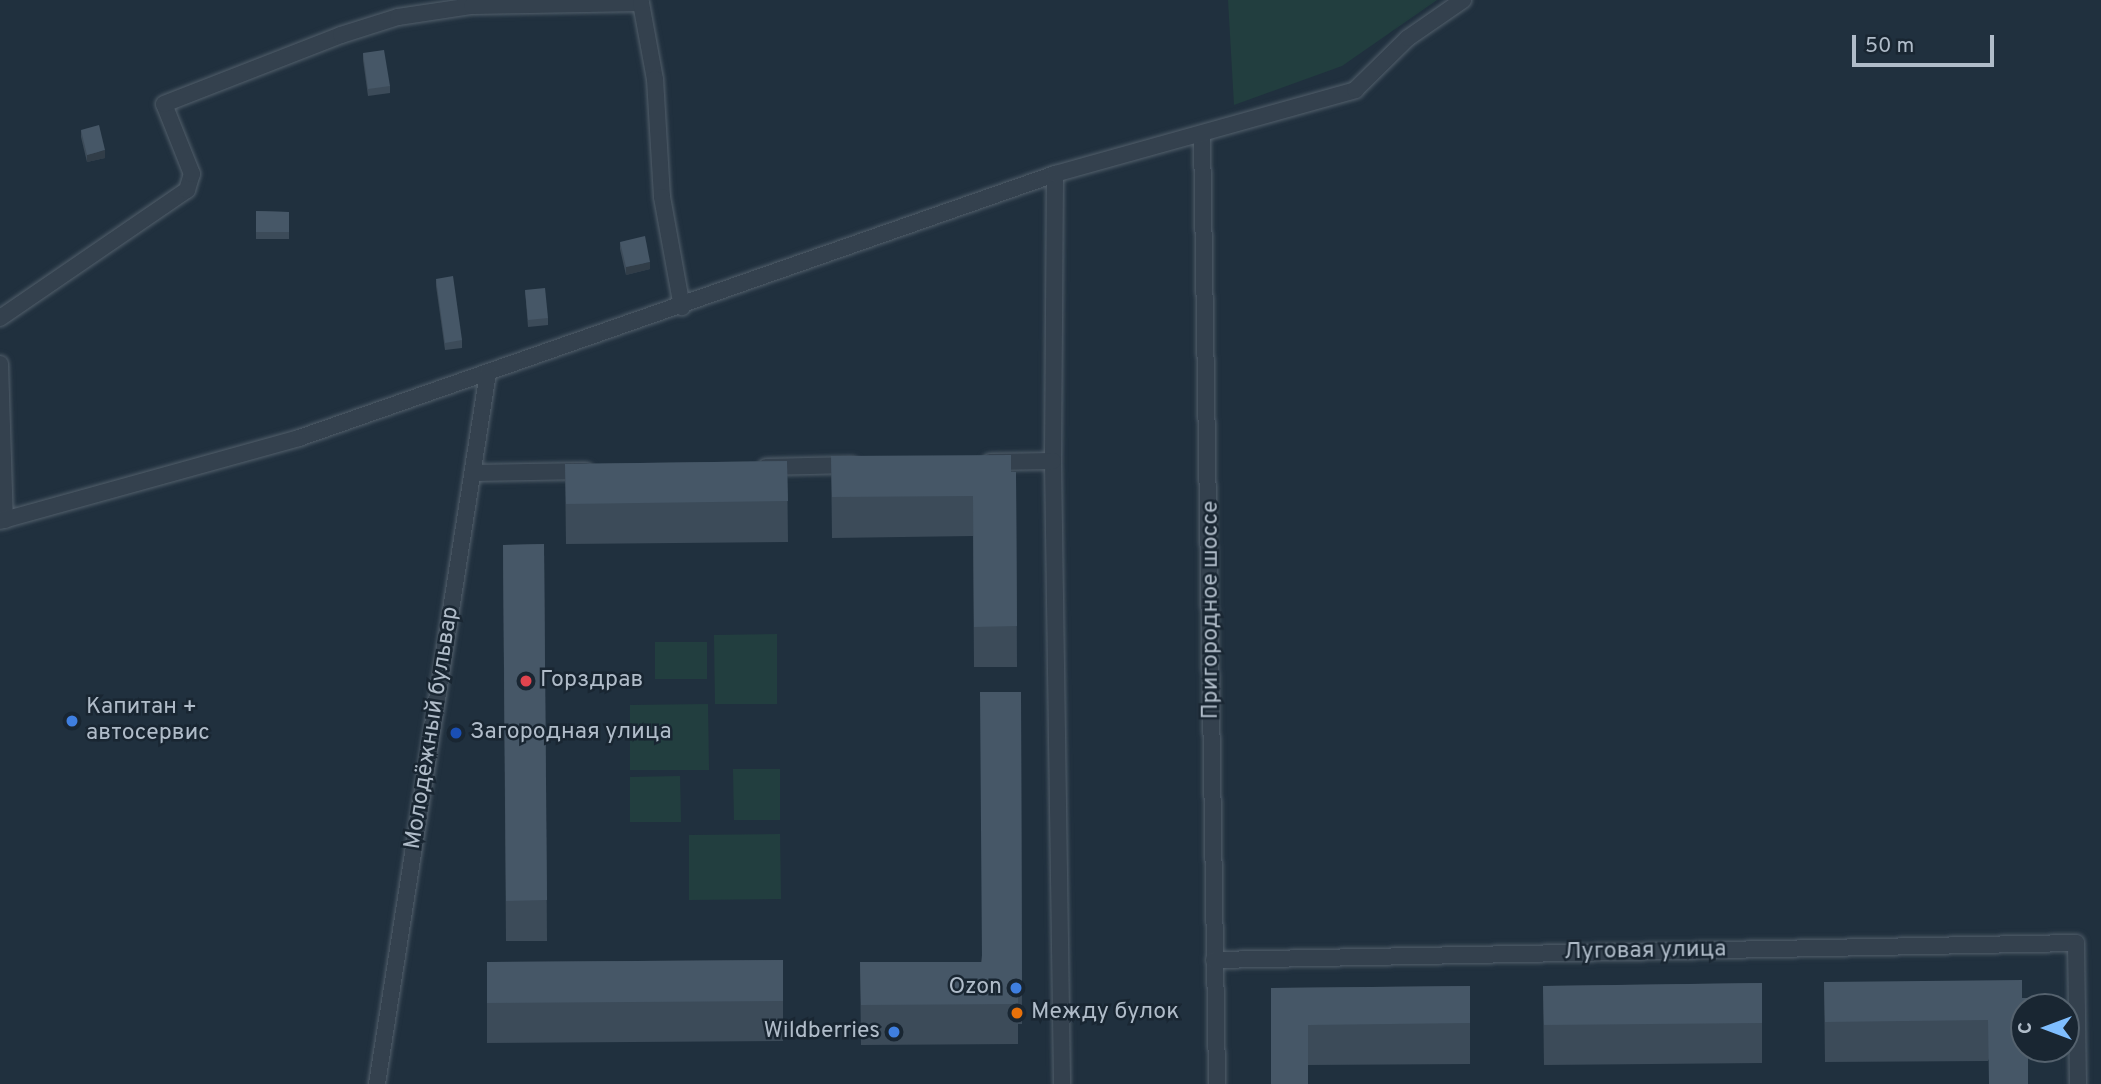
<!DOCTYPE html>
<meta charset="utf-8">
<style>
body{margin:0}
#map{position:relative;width:2101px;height:1084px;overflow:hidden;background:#20303e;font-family:Overpass,sans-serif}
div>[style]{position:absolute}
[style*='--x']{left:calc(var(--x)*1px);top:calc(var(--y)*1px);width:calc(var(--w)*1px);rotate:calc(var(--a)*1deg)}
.green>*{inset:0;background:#223e3f}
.roads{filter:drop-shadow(0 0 2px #525f6b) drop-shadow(0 0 2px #525f6b)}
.street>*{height:16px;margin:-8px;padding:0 8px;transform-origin:8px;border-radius:8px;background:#34414e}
.wall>*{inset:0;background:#3c4b59}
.shaded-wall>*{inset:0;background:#313d48}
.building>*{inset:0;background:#465767}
.dots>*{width:19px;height:19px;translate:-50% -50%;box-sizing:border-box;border:4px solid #192632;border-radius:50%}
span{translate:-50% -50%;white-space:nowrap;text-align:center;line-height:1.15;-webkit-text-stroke:5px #192632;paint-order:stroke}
.street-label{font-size:23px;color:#b0bcc9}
.poi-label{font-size:23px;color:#b0bcc9}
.left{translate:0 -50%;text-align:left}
.right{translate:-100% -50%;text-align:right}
.north{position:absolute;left:2010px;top:993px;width:70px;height:70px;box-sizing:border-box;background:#192632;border:2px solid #55626e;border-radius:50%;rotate:270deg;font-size:19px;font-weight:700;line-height:28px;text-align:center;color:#b0bcc9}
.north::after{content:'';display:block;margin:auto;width:24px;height:32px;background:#7fbeff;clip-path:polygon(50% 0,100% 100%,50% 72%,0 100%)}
.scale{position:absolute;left:1852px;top:35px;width:142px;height:32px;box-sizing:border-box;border:4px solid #b0bcc9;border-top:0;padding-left:9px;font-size:21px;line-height:24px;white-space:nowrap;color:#b0bcc9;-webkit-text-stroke:5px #192632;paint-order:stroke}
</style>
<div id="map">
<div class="green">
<i style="clip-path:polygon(1228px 0,1437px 0,1342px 66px,1234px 105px)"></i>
<i style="clip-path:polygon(777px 634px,777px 704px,715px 704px,714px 635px)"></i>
<i style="clip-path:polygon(655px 642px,707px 642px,707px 679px,655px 679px)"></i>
<i style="clip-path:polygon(708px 704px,709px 770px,630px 770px,630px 705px)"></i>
<i style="clip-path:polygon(733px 769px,780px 769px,780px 820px,734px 820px)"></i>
<i style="clip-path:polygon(680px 776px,681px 822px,630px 822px,630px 777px)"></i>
<i style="clip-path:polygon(780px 834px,781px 899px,689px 900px,689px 835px)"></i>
</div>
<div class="roads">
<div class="street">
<i style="--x:1202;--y:136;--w:948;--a:89.09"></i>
<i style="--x:1055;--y:174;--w:287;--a:90.4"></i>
<i style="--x:1053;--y:461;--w:623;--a:89.17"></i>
<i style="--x:0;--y:318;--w:227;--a:-34.4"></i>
<i style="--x:187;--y:190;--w:17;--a:-73"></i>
<i style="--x:192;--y:174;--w:75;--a:-111.8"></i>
<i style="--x:164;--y:104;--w:190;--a:-21.3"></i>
<i style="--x:341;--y:35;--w:60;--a:-17.5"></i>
<i style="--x:398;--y:17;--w:75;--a:-8.5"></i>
<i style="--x:472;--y:6;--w:169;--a:-1"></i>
<i style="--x:641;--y:3;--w:77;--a:79.6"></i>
<i style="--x:655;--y:79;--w:118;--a:86.6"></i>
<i style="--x:662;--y:197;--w:112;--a:79.7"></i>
<i style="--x:0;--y:364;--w:156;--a:88.2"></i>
<i style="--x:990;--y:462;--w:63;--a:-0.9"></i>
<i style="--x:766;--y:467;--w:86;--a:-1.3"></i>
<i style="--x:473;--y:473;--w:113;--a:-1"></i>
<i style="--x:0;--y:521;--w:310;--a:-15.5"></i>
<i style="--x:299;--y:438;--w:801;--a:-19.25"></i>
<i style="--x:1055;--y:174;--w:312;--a:-15.6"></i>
<i style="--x:1355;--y:90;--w:74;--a:-44.5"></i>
<i style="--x:1408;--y:38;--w:67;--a:-34.6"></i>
<i style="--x:1214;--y:960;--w:862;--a:-1.13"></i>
<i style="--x:2076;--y:943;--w:141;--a:89.2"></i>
<i style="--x:377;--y:1084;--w:720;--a:-81.13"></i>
</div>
</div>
<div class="wall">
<i style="clip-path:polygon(363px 53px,390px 86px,390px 93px,368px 96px,363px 60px)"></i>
<i style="clip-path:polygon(81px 130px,105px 158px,87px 162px,81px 137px)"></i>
<i style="clip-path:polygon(256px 211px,289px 212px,289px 239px,256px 239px)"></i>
<i style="clip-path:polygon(620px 242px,650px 269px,626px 275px,620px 249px)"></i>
<i style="clip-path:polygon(436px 279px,462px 340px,462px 348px,445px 350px,436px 286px)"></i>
<i style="clip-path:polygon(525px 290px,548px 318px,548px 325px,528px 327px)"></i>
<i style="clip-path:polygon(831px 456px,1016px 472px,1017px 667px,974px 667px,973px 536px,832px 538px)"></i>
<i style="clip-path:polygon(787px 461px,788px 542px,566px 544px,565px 464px)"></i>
<i style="clip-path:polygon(544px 544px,547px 941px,506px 941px,503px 545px)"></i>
<i style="clip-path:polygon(1021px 692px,1022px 1024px,1018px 1024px,1018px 1044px,861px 1045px,860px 962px,981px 962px)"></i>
<i style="clip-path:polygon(783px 960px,783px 1041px,487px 1043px,487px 962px)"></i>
<i style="clip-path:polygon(1824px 982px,2022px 998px,1988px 1061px,1825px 1062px)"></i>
<i style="clip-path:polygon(1762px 983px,1762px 1063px,1544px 1065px,1543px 986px)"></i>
<i style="clip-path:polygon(1470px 986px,1470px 1064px,1308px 1065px,1271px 988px)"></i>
</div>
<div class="shaded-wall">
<i style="clip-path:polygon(105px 150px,105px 158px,87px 162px,87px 155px)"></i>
<i style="clip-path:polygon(650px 262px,650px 269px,626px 275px,626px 267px)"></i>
</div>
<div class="building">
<i style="clip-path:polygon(384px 50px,390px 86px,368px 89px,363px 53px)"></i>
<i style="clip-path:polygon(99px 125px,105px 150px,87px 155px,81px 130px)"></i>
<i style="clip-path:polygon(256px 211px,289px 212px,289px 232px,256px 232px)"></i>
<i style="clip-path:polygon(645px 236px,650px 262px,626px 267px,620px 242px)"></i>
<i style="clip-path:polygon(453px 276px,462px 340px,445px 343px,436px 279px)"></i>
<i style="clip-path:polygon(545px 288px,548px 318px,528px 320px,525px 290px)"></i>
<i style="clip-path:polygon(1011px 455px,1011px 472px,1016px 472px,1017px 626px,974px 627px,973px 496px,832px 497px,831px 456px)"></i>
<i style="clip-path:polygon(787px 461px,788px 501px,566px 504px,565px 464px)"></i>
<i style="clip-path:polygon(544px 544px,547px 900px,506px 901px,503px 545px)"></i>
<i style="clip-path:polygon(980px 692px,1021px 692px,1022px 984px,1018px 984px,1018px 1004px,861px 1005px,860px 962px,982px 962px)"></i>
<i style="clip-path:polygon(783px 960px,783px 1001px,487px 1003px,487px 962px)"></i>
<i style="clip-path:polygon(2022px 980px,2022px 998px,2027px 998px,2027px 1007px,2024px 1007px,2024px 1049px,2028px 1049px,2028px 1084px,1989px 1084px,1988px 1020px,1825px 1022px,1824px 982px)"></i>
<i style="clip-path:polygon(1762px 983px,1762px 1023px,1544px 1025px,1543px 986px)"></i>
<i style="clip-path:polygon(1470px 986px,1470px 1023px,1308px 1025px,1308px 1084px,1271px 1084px,1271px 988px)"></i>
</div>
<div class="dots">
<i style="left:526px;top:681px;background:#e0444e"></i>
<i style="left:72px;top:721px;background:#3f7fe0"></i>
<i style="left:456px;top:733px;background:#1a4fb4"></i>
<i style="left:1016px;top:988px;background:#3f7fe0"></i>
<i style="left:1017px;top:1013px;background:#e8710a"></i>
<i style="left:894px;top:1032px;background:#3f7fe0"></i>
</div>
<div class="street-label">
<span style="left:1212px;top:610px;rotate:-90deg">Пригородное шоссе</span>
<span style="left:433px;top:728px;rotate:-81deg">Молодёжный бульвар</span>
<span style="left:1645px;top:952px;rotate:-1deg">Луговая улица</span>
</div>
<div class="poi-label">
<span class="left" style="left:540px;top:681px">Горздрав</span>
<span class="left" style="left:86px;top:721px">Капитан +<br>автосервис</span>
<span class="left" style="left:470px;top:733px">Загородная улица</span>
<span class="right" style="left:1002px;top:988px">Ozon</span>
<span class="left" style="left:1031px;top:1013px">Между булок</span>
<span class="right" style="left:880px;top:1032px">Wildberries</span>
</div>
<div class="north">С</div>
<div class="scale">50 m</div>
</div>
